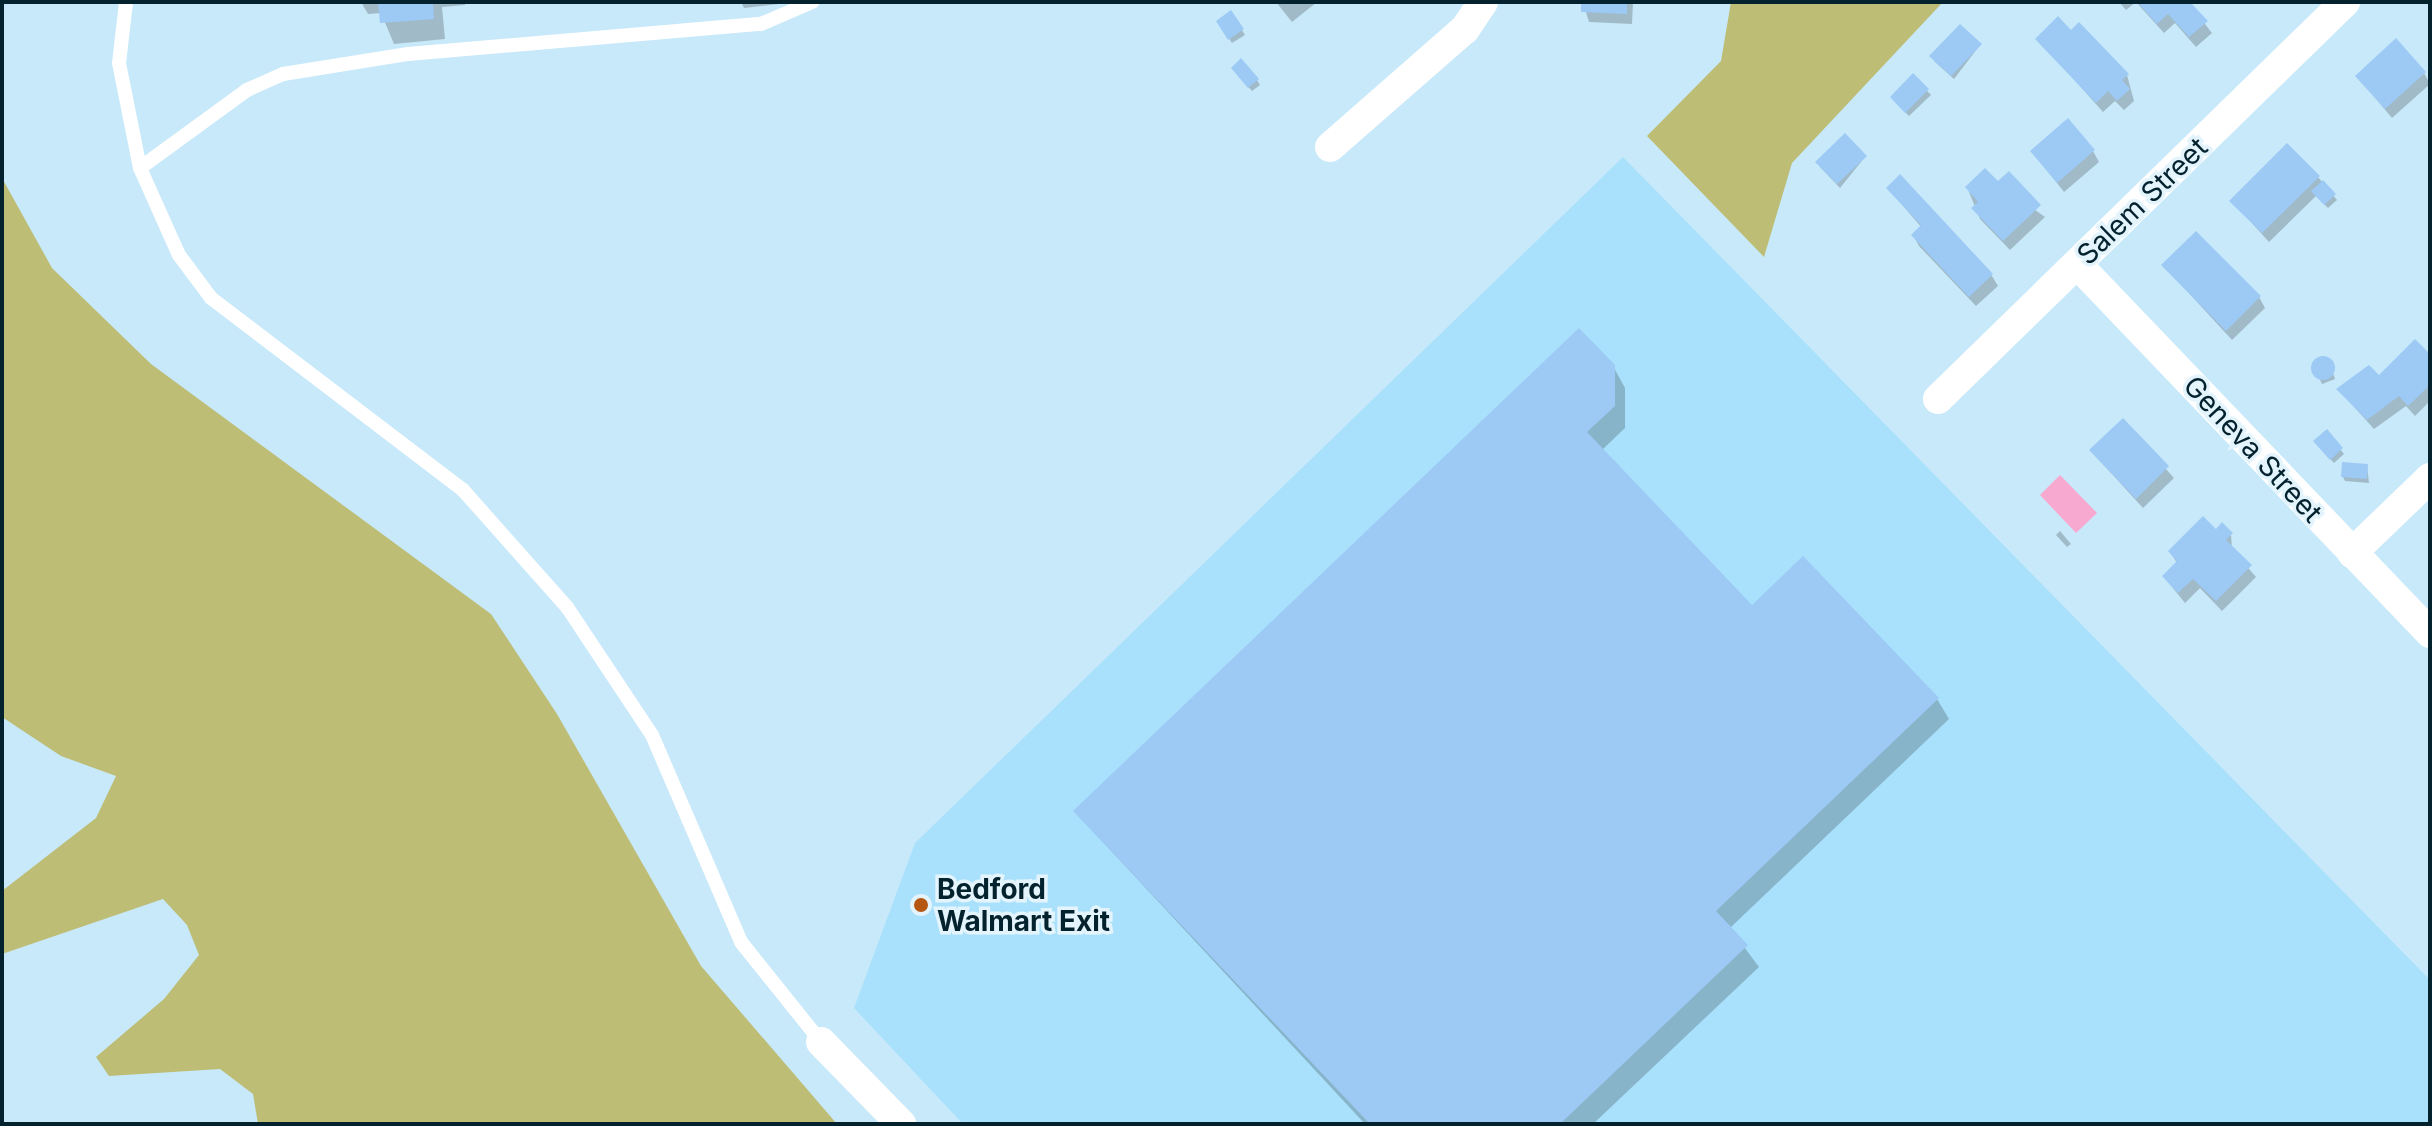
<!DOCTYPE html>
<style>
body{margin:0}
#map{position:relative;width:2432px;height:1126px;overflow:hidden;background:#c8e9fa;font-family:Inter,sans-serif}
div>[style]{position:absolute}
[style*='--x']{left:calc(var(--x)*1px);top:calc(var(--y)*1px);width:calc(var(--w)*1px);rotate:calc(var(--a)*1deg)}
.built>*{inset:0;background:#a9e1fc}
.green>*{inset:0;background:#bdbd76}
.water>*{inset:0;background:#f8a9d0}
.shadow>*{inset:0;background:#0003}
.building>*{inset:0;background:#9dc9f5}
.round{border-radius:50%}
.lane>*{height:14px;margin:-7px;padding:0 7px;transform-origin:7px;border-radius:7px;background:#fff}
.street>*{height:30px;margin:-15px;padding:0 15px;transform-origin:15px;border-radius:15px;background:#fff}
.dots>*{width:22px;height:22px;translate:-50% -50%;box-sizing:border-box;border:4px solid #e3f4fc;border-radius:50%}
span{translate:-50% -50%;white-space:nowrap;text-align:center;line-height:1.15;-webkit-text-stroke:7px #e3f4fc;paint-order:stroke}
.street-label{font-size:28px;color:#04222e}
.poi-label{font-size:28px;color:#04222e;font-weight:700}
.left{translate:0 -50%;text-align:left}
.frame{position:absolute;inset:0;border:4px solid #04222e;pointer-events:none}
</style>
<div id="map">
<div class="built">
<i style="clip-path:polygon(1623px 157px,2430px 980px,2430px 1124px,963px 1124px,854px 1008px,915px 843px)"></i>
</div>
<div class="green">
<i style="clip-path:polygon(1731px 2px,1943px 2px,1792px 163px,1764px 257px,1647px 136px,1721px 61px)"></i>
<i style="clip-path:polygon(2px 178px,52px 268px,151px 364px,491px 614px,557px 714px,701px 966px,837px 1124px,258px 1124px,253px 1094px,220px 1069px,109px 1076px,96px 1057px,164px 999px,199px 955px,187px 925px,163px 899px,2px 954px,2px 891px,96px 818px,116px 776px,61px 756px,2px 717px)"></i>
</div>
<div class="water">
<i style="clip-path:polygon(2060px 475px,2097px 513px,2076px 533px,2040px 495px)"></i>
</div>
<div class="shadow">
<i style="clip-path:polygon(361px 2px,465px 2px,465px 5px,442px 7px,445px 39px,394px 44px,381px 13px,368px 14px)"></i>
<i style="clip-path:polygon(741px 2px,795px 2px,744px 8px)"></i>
<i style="clip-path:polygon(1276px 2px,1317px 2px,1292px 22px)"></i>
<i style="clip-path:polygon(1583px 2px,1633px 2px,1632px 24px,1589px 22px)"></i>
<i style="clip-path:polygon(2119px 2px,2188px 2px,2212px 33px,2196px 47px,2175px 23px,2164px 33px,2136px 2px,2126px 10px)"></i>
<i style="clip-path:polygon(1231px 13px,1245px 35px,1232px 43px,1218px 22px)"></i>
<i style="clip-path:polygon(2071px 33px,2127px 75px,2134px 101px,2124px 110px,2115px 101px,2103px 112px,2038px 39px)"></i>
<i style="clip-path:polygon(1980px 45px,1954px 79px,1934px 61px)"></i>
<i style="clip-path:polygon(1236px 73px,1257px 80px,1260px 85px,1252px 91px)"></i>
<i style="clip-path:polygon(2424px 73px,2430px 84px,2392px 118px,2357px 76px)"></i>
<i style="clip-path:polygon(1913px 76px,1931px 95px,1909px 116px,1895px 102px)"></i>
<i style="clip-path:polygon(2032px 151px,2093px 151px,2099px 162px,2064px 192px)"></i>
<i style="clip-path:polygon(1865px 157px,1840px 188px,1820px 167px)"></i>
<i style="clip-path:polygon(1900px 177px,1992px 276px,1998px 286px,1976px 306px,1919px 246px,1913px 235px,1922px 228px,1888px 188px)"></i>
<i style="clip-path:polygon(2318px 177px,2337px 200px,2328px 208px,2316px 196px,2269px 242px,2232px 201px)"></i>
<i style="clip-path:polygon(1998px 184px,2045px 217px,2010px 250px,1980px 219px,1967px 187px)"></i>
<i style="clip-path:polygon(2164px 266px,2259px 297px,2265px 308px,2232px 340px)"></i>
<i style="clip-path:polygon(2430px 357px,2430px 401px,2415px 416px,2406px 406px,2374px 429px,2339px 390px)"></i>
<i style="clip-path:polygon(2328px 359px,2335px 379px,2322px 384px,2313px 364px)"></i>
<i style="clip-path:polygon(1613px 366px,1625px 388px,1625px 428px,1602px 450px,1752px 607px,1937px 699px,1949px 719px,1730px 928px,1759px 967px,1593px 1124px,1365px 1124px,1075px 812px)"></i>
<i style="clip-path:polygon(2123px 421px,2174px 478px,2143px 508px,2091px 451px)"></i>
<i style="clip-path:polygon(2326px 432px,2344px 454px,2334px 463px,2318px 446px)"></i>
<i style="clip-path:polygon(2367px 466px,2369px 483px,2345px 481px,2343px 477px)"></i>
<i style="clip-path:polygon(2060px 531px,2071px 544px,2067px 547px,2056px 535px)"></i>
<i style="clip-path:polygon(2231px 534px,2232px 549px,2256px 577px,2222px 611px,2200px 588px,2185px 603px,2164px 577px,2177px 563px,2170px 552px)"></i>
</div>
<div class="building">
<i style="clip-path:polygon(378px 2px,433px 2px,434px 19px,380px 23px)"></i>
<i style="clip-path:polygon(1581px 2px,1627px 2px,1627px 14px,1581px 12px)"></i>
<i style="clip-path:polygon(2137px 2px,2190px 2px,2208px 21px,2189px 37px,2168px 14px,2157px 24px)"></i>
<i style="clip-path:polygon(1231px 10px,1244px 29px,1228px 40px,1216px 21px)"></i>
<i style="clip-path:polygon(2058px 16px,2071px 30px,2079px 22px,2129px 74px,2122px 80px,2130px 89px,2117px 101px,2108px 91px,2096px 103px,2035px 39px)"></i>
<i style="clip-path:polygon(1960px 24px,1982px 44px,1951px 76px,1929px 56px)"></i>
<i style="clip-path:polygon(2396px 38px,2426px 72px,2385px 109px,2355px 76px)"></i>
<i style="clip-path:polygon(1241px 58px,1259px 79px,1248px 88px,1231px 68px)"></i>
<i style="clip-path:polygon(1913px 73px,1929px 89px,1905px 113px,1890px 97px)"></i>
<i style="clip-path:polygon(2068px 118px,2095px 150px,2057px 183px,2030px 151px)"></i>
<i style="clip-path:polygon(1845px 133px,1867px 156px,1837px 184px,1815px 162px)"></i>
<i style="clip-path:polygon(2287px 143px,2320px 176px,2262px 233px,2229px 201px)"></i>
<i style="clip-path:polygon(1985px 168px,1998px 181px,2009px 171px,2041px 205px,2003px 241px,1971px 208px,1978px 202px,1965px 187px)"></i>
<i style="clip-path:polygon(1900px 174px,1993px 274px,1969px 297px,1911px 235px,1921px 225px,1886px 188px)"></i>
<i style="clip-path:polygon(2323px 180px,2336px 194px,2324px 205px,2311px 191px)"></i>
<i style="clip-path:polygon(2196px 231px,2261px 296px,2226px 331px,2161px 265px)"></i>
<i style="clip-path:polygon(1579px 328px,1615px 365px,1615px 406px,1587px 432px,1752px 605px,1803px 556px,1939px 698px,1716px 911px,1748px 945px,1560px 1124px,1370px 1124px,1073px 811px)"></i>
<i style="clip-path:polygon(2415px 339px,2430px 354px,2430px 385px,2408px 406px,2399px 396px,2367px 420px,2336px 389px,2369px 365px,2379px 375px)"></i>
<i class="round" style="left:2311px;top:356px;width:24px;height:24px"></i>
<i style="clip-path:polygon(2123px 418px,2169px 466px,2136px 499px,2089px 450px)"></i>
<i style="clip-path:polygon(2327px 429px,2343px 448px,2330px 460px,2313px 441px)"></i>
<i style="clip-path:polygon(2342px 462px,2368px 464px,2367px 479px,2341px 477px)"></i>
<i style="clip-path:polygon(2203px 516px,2216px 529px,2222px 522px,2233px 533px,2226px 540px,2252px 565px,2216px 601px,2193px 579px,2178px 593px,2162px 576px,2177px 561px,2168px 551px)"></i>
</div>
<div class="lane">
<i style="--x:126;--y:2;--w:61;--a:96.5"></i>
<i style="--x:119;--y:63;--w:107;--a:78.7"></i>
<i style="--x:140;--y:168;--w:132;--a:-36.1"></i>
<i style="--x:247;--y:90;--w:39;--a:-24"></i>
<i style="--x:283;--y:74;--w:127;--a:-9.1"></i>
<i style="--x:408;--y:54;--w:354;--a:-4.9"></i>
<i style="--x:761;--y:24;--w:56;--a:-23.3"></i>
<i style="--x:140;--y:168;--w:95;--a:65.9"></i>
<i style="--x:179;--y:255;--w:54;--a:53.3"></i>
<i style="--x:211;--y:298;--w:317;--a:37.3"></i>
<i style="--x:463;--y:490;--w:157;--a:48.4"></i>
<i style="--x:567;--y:607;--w:154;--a:56.4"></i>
<i style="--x:652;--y:735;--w:225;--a:66.7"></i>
<i style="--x:741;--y:942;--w:128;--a:51.3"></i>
</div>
<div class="street">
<i style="--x:1330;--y:147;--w:179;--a:-41.2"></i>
<i style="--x:1465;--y:29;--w:32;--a:-56"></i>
<i style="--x:2077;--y:264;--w:511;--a:46.27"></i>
<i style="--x:1938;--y:399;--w:569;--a:-44.29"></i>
<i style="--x:2352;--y:553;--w:108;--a:-43.9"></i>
<i style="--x:821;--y:1042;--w:115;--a:45.7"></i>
</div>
<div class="dots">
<i style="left:921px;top:905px;background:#b65613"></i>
</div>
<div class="street-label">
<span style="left:2142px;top:201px;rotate:-44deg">Salem Street</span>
<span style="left:2253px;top:449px;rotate:47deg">Geneva Street</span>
</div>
<div class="poi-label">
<span class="left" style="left:937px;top:905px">Bedford<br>Walmart Exit</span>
</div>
<div class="frame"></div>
</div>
